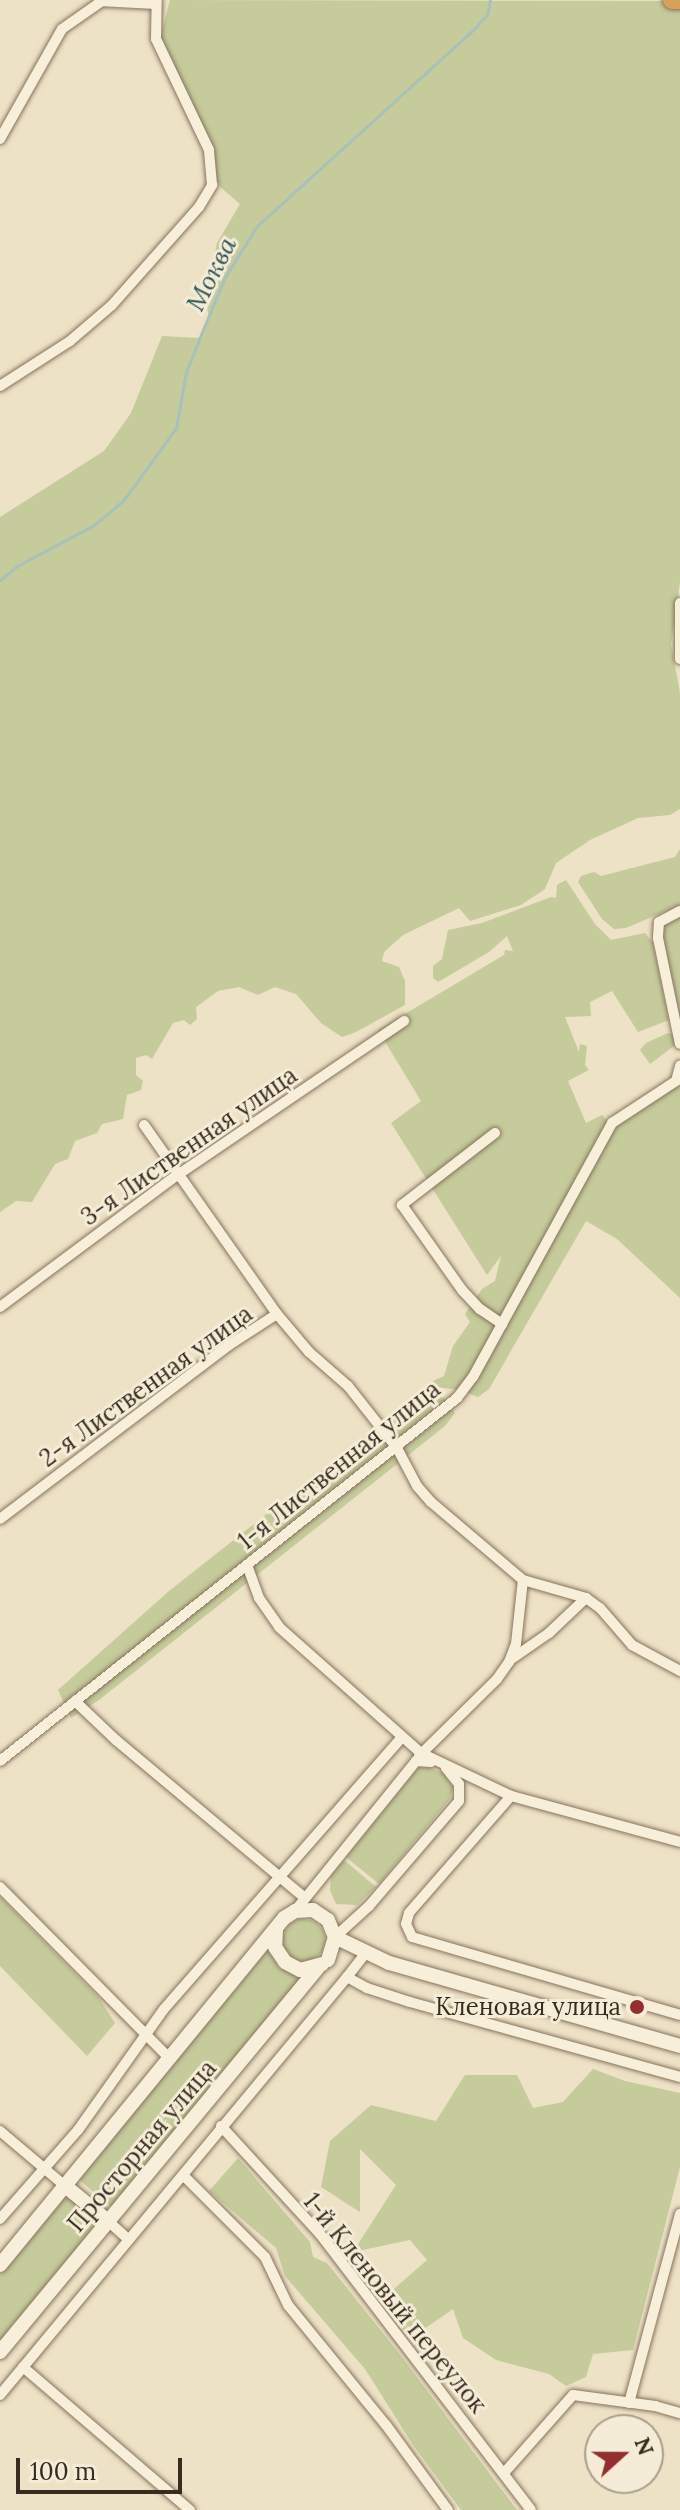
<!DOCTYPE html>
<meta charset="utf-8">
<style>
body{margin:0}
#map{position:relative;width:680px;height:2510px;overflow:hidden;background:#ede1c6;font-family:Lora,serif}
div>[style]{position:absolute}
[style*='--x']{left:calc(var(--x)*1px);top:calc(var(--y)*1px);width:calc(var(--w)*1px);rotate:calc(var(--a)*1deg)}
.green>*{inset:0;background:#c5cb9b}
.round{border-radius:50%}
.stream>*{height:3px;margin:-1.5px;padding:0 1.5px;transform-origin:1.5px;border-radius:1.5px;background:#a8c1b9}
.roads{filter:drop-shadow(0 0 2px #87745d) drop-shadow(0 0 2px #87745d)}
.street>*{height:10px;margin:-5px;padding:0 5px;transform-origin:5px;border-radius:5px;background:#f8efda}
.secondary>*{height:14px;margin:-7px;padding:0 7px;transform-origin:7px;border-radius:7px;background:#f8efda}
.highway>*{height:18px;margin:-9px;padding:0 9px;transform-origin:9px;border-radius:9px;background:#d8a15b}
.dots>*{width:22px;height:22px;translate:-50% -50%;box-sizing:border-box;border:4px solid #f4ecd6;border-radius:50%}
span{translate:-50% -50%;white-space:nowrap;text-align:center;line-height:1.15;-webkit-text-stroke:6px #f4ecd6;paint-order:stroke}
.street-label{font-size:24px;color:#382c20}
.poi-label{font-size:24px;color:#382c20}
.right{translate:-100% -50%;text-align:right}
.water-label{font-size:26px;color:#305755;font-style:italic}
.north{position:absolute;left:584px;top:2414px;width:80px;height:80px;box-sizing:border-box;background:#f4ecd6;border:2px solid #a99f8d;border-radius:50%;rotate:69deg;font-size:22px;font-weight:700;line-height:32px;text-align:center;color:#382c20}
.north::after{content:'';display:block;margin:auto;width:28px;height:36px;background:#942f30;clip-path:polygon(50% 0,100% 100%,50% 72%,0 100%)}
.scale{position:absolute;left:16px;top:2458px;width:166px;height:36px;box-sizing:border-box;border:4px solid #382c20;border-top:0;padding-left:10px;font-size:24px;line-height:28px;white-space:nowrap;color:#382c20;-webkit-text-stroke:6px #f4ecd6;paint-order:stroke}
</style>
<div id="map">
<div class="green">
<i style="clip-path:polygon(170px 0,680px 1px,680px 582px,671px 644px,680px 693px,680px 809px,670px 815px,638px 818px,590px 840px,556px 863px,545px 889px,521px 905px,470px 921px,459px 908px,403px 935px,384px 952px,382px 961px,399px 967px,405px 981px,405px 1005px,356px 1032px,342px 1037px,321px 1023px,296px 994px,275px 987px,258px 995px,239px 987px,218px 991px,196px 1007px,197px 1019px,190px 1025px,184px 1020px,173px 1023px,152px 1059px,146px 1055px,136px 1058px,136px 1075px,143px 1081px,141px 1090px,127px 1095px,123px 1119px,102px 1124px,97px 1133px,75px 1141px,68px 1159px,55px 1164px,32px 1202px,16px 1201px,0 1212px,0 517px,104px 451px,131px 413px,162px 336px,199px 338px,209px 317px,205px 297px,217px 243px,240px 204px,219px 186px,210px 149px,160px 39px)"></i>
<i style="clip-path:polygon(680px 849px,680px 905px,626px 928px,614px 929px,602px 919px,578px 882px,581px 876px,594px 872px,601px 876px,675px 857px)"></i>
<i style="clip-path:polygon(566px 880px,595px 924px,611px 940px,645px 933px,653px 943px,669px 1020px,638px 1032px,612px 991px,590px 1002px,591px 1016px,565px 1017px,579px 1052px,580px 1044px,587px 1046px,585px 1065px,589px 1070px,568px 1081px,586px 1123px,602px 1115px,609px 1123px,473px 1370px,459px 1390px,436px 1387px,433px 1381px,444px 1376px,453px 1346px,470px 1322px,465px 1314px,482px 1289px,495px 1281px,501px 1256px,487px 1275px,391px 1123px,421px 1101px,378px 1030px,504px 955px,505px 950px,513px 951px,507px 936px,489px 952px,438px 982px,433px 978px,433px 966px,442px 959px,448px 930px,482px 923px,551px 897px,556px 898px,557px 885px)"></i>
<i style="clip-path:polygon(680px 917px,680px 1021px,662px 937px,663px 926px)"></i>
<i style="clip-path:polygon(668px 1033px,676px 1035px,678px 1043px,650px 1064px,640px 1050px,646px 1043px)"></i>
<i style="clip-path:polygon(680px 1079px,680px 1298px,617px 1239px,586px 1221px,489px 1389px,478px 1397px,465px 1392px,612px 1130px)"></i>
<i style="clip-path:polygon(425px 1394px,444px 1398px,455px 1413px,445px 1426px,99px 1700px,71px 1718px,58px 1690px,169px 1591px,410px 1401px)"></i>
<i style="clip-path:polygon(427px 1767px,443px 1773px,453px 1787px,450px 1799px,379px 1884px,346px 1857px,418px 1768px)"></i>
<i style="clip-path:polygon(344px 1860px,376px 1887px,357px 1905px,336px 1904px,330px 1890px,331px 1876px)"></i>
<i style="clip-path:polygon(0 1897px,99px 1998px,115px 2023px,87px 2056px,0 1966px)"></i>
<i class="round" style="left:283px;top:1919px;width:42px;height:42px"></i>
<i style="clip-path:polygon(268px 1950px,279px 1968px,301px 1977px,112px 2207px,78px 2179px)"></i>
<i style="clip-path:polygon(593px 2069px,625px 2081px,680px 2093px,680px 2167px,633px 2350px,593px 2354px,586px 2377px,566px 2386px,549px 2374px,496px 2360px,463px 2338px,453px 2309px,411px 2338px,379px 2302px,427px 2260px,410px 2240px,353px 2252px,396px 2185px,360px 2149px,360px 2212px,321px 2187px,330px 2141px,371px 2105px,436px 2121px,465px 2075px,517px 2075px,533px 2108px,563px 2102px)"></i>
<i style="clip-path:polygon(238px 2158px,310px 2242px,313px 2257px,327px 2263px,398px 2352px,517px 2510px,461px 2510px,413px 2445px,365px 2369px,285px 2276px,276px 2248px,209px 2191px)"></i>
<i style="clip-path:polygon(70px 2198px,94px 2217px,95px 2227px,0 2342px,0 2275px,62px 2199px)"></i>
</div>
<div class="stream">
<i style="--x:0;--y:580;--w:22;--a:-39"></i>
<i style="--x:17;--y:566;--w:87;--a:-28"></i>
<i style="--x:94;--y:525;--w:38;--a:-40"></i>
<i style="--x:123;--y:501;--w:90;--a:-54"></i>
<i style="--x:176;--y:428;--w:57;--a:-79.9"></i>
<i style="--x:186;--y:372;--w:35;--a:-68"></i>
<i style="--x:199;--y:339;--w:67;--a:-67.2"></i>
<i style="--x:225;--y:277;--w:60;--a:-57.9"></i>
<i style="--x:257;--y:226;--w:287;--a:-42.2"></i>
<i style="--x:470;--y:33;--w:25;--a:-47"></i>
<i style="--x:487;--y:15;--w:15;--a:-79"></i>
</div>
<div class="roads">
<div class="street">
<i style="--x:99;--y:1;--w:57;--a:3"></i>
<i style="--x:0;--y:139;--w:126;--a:-60.6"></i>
<i style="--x:62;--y:29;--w:49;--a:-35"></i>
<i style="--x:0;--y:386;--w:83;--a:-32.7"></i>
<i style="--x:70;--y:341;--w:55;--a:-40.6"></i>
<i style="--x:112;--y:305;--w:131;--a:-48.4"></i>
<i style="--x:199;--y:207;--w:26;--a:-59"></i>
<i style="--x:212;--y:185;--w:35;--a:-95"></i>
<i style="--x:209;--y:150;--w:123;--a:-115.5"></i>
<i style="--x:156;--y:39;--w:39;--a:-89"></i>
<i style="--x:680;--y:603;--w:56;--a:90"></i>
<i style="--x:680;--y:911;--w:24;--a:152"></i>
<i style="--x:659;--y:922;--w:16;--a:94"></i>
<i style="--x:658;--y:938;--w:108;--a:78.3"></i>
<i style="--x:144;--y:1125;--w:231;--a:54.9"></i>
<i style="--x:277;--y:1314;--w:50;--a:49.9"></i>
<i style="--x:309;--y:1352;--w:52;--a:41.1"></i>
<i style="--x:348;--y:1386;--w:79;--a:51.7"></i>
<i style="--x:397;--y:1448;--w:43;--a:62.2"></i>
<i style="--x:417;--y:1486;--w:21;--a:49"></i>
<i style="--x:431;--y:1502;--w:121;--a:40.3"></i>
<i style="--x:523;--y:1580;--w:66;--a:15.9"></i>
<i style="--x:586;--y:1598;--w:17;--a:36"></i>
<i style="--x:600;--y:1608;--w:49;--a:49.1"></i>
<i style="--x:632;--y:1645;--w:55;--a:28.4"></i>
<i style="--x:495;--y:1133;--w:118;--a:142.3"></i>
<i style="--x:402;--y:1205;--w:104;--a:54.8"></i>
<i style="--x:462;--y:1290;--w:26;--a:47"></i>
<i style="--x:480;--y:1309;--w:27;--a:34"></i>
<i style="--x:0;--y:1307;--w:219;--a:-36.7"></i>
<i style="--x:176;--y:1176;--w:276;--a:-34.2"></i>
<i style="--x:0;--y:1519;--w:288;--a:-37.2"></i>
<i style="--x:229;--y:1345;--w:57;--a:-32.9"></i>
<i style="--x:247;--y:1565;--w:35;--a:70"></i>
<i style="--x:259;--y:1598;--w:35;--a:55"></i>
<i style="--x:279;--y:1627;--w:190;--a:41.6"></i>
<i style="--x:421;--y:1753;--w:100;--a:25.5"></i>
<i style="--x:511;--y:1796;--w:175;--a:15.2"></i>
<i style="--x:510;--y:1660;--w:47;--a:-34.7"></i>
<i style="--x:549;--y:1633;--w:51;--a:-43.4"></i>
<i style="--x:75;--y:1701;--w:57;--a:43.6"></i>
<i style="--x:116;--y:1740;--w:245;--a:39.9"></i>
<i style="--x:419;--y:1756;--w:110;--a:-44.6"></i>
<i style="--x:497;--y:1679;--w:21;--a:-55"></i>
<i style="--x:509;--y:1662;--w:19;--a:-69"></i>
<i style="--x:516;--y:1644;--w:64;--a:-83.8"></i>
<i style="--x:0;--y:1761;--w:584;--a:-38.46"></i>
<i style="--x:457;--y:1398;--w:26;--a:-53"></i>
<i style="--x:473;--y:1377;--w:290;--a:-61.3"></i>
<i style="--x:612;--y:1123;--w:77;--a:-33.3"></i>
<i style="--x:676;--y:1081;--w:16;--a:-75"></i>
<i style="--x:511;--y:1796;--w:155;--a:131.1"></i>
<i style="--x:409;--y:1913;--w:11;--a:105"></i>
<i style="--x:406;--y:1924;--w:14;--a:65"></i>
<i style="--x:412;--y:1937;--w:279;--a:16.2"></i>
<i style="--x:0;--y:1887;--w:240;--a:45.3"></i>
<i style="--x:295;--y:1911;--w:193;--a:-51.1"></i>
<i style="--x:416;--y:1761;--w:15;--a:4"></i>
<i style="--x:335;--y:1937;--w:46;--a:-42.4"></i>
<i style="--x:369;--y:1906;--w:138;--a:-49.4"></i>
<i style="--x:459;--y:1801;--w:17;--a:-90"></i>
<i style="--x:459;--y:1784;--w:21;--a:-129"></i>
<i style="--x:347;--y:1977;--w:31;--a:-52"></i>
<i style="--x:221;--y:2126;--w:147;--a:47.5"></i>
<i style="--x:320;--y:2234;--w:347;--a:52.6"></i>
<i style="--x:0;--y:2131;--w:84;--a:40.2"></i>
<i style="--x:183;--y:2175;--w:116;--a:45"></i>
<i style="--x:265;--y:2257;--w:53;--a:64.4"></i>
<i style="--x:288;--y:2305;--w:155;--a:50.8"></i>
<i style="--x:386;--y:2425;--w:105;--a:53.9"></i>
<i style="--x:0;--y:2219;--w:118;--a:-48.8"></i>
<i style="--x:78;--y:2130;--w:148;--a:-54.6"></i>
<i style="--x:164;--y:2009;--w:360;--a:-48.8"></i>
<i style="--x:108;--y:2221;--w:28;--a:42"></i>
<i style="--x:23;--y:2367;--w:220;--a:40.6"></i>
<i style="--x:0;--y:2395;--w:543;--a:-50.3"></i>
<i style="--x:347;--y:1977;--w:23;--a:29"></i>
<i style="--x:367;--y:1988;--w:45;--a:18"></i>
<i style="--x:410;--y:2002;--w:280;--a:15.5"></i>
<i style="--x:629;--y:2403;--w:196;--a:-74.9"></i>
<i style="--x:504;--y:2473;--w:104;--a:-48.5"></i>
<i style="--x:573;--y:2395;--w:83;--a:7.6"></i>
<i style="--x:655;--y:2406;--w:26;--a:16"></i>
</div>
<div class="secondary">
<i style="--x:276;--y:1930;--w:17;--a:93"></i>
<i style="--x:275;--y:1947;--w:18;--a:56"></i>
<i style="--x:285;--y:1962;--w:17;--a:28"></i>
<i style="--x:300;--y:1970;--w:23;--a:-15"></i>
<i style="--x:335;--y:1937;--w:60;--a:25.7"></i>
<i style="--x:389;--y:1963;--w:303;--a:15.9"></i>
<i style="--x:64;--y:2185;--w:57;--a:39.3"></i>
<i style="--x:0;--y:2265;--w:448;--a:-50.7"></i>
<i style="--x:284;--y:1918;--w:13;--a:-32"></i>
<i style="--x:295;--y:1911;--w:18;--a:-3"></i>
<i style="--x:313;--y:1910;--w:18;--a:34"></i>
<i style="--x:328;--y:1920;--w:18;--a:68"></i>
<i style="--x:335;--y:1937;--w:24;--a:107"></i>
<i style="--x:0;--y:2352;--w:499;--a:-50.4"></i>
</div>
<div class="highway">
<i style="--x:672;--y:0;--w:8;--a:0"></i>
</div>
</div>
<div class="dots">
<i style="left:637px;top:2007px;background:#942f30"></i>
</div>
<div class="street-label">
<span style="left:189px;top:1146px;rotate:-35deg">3-я Лиственная улица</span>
<span style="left:146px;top:1386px;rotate:-36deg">2-я Лиственная улица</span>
<span style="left:339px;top:1465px;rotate:-39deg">1-я Лиственная улица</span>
<span style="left:142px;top:2146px;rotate:-50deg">Просторная улица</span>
<span style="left:395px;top:2303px;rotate:51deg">1-й Кленовый переулок</span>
</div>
<div class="poi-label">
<span class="right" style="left:621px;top:2007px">Кленовая улица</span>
</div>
<div class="water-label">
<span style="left:211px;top:274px;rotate:-63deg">Моква</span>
</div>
<div class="north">N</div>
<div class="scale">100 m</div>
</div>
